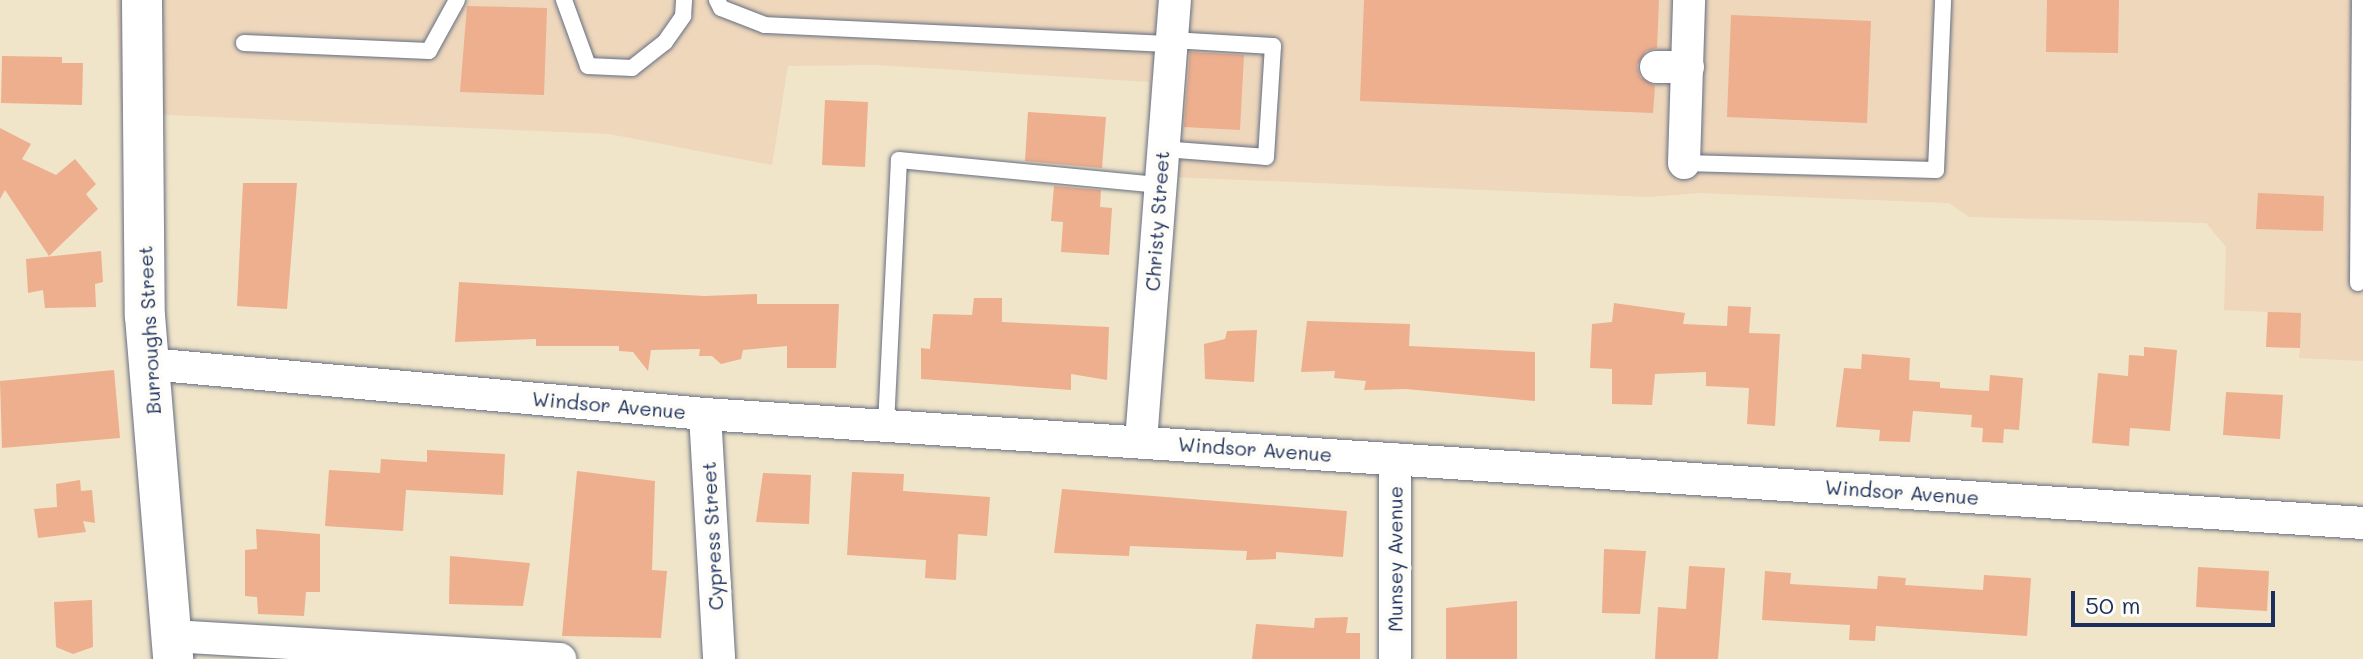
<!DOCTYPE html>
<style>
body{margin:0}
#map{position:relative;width:2363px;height:659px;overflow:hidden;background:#f0e5c9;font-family:Mali,sans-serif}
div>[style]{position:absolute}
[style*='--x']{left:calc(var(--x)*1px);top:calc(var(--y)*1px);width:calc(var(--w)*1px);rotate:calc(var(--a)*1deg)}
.built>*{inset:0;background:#eed7bb}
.building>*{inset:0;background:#edaf8e}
.roads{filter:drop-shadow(0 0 2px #666f83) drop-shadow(0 0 2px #666f83)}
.service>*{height:16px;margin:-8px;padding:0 8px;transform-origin:8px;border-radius:8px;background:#fff}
.minor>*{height:32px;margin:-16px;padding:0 16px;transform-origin:16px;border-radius:16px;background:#fff}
.tertiary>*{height:40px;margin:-20px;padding:0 20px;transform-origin:20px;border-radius:20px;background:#fff}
span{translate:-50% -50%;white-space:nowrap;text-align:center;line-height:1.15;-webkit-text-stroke:8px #fdfcf7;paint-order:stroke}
.street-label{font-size:20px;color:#1b2f5e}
.scale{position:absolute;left:2071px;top:591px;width:204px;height:36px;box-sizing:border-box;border:4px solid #1b2f5e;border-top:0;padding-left:10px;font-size:24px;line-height:28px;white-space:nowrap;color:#1b2f5e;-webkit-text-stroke:6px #fdfcf7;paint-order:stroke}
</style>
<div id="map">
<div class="built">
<i style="clip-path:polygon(116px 0,2363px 0,2363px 361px,2299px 358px,2300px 348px,2266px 347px,2267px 312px,2224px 310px,2226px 247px,2206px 223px,1969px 217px,1949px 203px,1700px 193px,1649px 197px,1149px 176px,1149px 82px,877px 65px,788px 66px,772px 165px,609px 134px,121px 113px)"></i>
</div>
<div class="building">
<i style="clip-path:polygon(1364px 0,1659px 0,1657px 48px,1646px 51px,1637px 66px,1640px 77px,1655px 86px,1653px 113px,1360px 101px)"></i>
<i style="clip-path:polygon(2047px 0,2119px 0,2118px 53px,2046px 52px)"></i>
<i style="clip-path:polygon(467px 6px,547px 8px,544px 95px,460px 92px)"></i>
<i style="clip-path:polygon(1731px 15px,1871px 21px,1867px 123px,1727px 117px)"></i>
<i style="clip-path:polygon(1190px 52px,1244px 55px,1240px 130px,1184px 127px)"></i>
<i style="clip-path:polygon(2px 56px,62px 57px,62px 63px,83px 63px,82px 105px,1px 103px)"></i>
<i style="clip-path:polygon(825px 100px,868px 102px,865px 167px,822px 165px)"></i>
<i style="clip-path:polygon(1028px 112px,1106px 117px,1102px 168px,1025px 161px)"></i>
<i style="clip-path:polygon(0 128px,31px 144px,22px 159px,56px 175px,75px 159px,96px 184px,86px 194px,98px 209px,49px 256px,5px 190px,0 199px)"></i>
<i style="clip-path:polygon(243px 183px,297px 183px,287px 309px,237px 306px)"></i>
<i style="clip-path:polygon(1054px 186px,1101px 190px,1100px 207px,1112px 208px,1109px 255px,1061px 252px,1063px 222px,1051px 221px)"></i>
<i style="clip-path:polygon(2258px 193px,2324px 196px,2323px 231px,2256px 229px)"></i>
<i style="clip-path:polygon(101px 251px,103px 282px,95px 284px,96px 307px,45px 308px,43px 290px,28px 293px,26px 259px)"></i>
<i style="clip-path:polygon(459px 282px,704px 296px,757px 294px,757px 304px,839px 304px,836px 368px,787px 368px,787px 346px,743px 350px,741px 359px,721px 364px,712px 356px,699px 356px,700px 349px,651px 350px,648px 371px,633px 352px,619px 351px,619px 346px,536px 346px,536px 339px,455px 342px)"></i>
<i style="clip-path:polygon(974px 298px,1002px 298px,1002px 322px,1109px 327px,1107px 380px,1071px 374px,1071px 390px,921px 379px,921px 348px,930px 349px,933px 314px,972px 315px)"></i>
<i style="clip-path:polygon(1614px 303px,1685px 313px,1683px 324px,1727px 326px,1728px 306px,1751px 307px,1749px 333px,1780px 334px,1775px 426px,1747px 424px,1749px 388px,1706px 386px,1706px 372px,1655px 374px,1652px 405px,1612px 404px,1612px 369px,1590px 368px,1592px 324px,1612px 322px)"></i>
<i style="clip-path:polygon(2268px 312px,2301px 313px,2300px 348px,2266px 347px)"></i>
<i style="clip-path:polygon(1307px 321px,1410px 324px,1409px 346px,1535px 352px,1535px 401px,1406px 389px,1364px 390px,1366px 381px,1334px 378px,1335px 371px,1301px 372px)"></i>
<i style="clip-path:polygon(1257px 330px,1254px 382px,1205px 379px,1204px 344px,1225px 339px,1227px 331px)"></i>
<i style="clip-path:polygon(2144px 347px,2177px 350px,2170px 431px,2130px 428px,2129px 446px,2092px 443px,2098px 373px,2128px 376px,2129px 355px,2144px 356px)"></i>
<i style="clip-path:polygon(1862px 354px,1910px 358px,1909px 380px,1940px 382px,1940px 388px,1989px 391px,1990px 375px,2023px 378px,2019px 430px,2004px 429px,2003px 443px,1982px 442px,1983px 428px,1971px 427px,1972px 415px,1913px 411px,1910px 442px,1879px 441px,1880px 430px,1836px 427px,1844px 368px,1861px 369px)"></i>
<i style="clip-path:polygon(114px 370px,120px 438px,2px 448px,0 381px)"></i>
<i style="clip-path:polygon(2226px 392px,2283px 395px,2280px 439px,2223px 435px)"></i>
<i style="clip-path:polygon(427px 450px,505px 454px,503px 495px,406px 490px,403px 531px,325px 526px,329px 470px,380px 473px,381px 459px,427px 462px)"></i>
<i style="clip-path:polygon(577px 471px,655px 481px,652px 570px,667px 571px,661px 638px,562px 636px)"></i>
<i style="clip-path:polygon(852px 472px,904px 474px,903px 491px,990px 497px,987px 536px,958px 534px,956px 580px,925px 578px,926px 560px,847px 555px)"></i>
<i style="clip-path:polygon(763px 473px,811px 475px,809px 524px,756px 522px)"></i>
<i style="clip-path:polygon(80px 480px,81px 491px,92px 490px,95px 523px,83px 521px,86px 532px,38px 538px,34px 509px,57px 507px,56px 484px)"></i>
<i style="clip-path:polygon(1062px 489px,1347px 511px,1343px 557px,1276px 552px,1276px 559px,1246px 560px,1247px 551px,1130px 546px,1129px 556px,1054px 553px)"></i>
<i style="clip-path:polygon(256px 529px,320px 534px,320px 592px,306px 592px,304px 616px,258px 614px,257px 597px,245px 596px,245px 550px,257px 549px)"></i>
<i style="clip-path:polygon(1604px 549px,1646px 551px,1640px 614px,1602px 613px)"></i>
<i style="clip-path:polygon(450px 556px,530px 563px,523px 606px,449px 604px)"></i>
<i style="clip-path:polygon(1689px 566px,1725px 568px,1718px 659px,1655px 659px,1658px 607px,1686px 609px)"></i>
<i style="clip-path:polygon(2198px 567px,2269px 571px,2267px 611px,2196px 607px)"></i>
<i style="clip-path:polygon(1765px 571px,1791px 573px,1790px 584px,1877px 589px,1878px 576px,1906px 578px,1905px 585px,1983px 590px,1984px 575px,2031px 578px,2027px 636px,1876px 626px,1875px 641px,1849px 640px,1850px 625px,1762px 620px)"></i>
<i style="clip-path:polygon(92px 600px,93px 647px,73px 654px,56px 647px,54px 602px)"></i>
<i style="clip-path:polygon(1517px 601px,1517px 659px,1446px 659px,1446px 608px)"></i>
<i style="clip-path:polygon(1348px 617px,1346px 633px,1360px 633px,1360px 659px,1252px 659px,1256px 624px,1314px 628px,1315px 618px)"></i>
</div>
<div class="roads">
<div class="service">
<i style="--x:564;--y:0;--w:70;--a:70"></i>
<i style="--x:588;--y:66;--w:44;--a:2.6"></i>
<i style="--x:632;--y:68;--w:42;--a:-38.2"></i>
<i style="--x:665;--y:42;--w:32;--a:-55"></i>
<i style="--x:683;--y:16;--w:16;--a:-86"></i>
<i style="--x:717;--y:0;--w:9;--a:63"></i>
<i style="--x:721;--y:8;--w:47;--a:21.1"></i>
<i style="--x:765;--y:25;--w:406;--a:2.7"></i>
<i style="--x:244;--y:43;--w:185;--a:2.5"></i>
<i style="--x:429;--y:51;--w:58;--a:-61.2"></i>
<i style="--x:1163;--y:149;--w:103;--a:4.4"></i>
<i style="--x:1266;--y:157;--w:111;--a:-86.4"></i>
<i style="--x:1273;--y:46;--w:102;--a:-176.6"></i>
<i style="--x:1684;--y:163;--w:252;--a:1.6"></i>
<i style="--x:1936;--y:170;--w:170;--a:-87.6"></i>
<i style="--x:2358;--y:283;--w:283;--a:-89.6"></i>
<i style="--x:886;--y:425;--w:265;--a:-87.2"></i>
<i style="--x:899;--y:160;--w:262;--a:5.5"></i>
</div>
<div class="minor">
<i style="--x:1656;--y:67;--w:32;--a:0"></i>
<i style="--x:1684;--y:163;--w:163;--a:-88.2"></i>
<i style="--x:149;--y:364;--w:558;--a:5.14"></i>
<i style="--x:705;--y:414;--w:1662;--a:3.76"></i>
<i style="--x:705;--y:414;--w:245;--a:86.7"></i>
<i style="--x:1141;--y:441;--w:442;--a:-85.6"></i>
<i style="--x:1395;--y:459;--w:200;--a:90"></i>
<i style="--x:171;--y:636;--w:390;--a:3.4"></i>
</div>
<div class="tertiary">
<i style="--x:142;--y:0;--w:316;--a:89.5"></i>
<i style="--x:145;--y:316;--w:344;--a:85.3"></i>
</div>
</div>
<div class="street-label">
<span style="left:1157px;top:221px;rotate:-86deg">Christy Street</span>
<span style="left:149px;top:330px;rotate:-93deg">Burroughs Street</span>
<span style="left:609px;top:405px;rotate:5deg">Windsor Avenue</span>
<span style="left:1255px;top:449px;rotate:4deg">Windsor Avenue</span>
<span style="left:1902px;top:492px;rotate:4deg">Windsor Avenue</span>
<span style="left:712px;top:536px;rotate:-93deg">Cypress Street</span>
<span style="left:1395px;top:559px;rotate:-90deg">Munsey Avenue</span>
</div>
<div class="scale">50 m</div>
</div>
